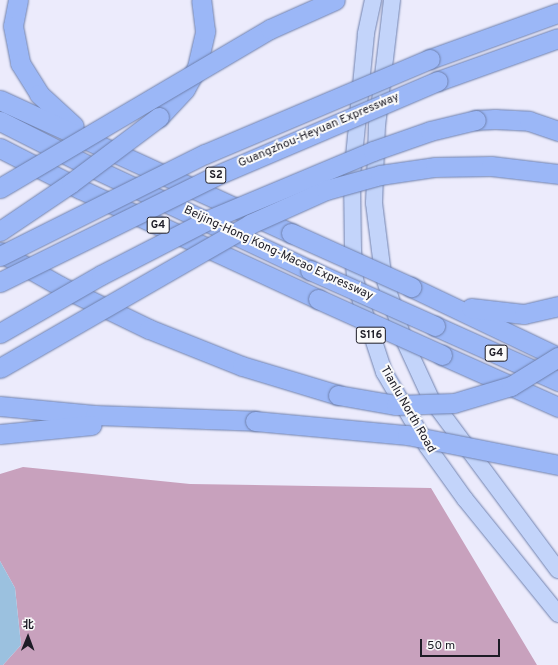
<!DOCTYPE html>
<meta charset="utf-8">
<style>
body{margin:0}
#map{position:relative;width:558px;height:665px;overflow:hidden;background:#ecebfc;font-family:Overpass,"Noto Sans SC",sans-serif}
div>[style]{position:absolute}
[style*='--x']{left:calc(var(--x)*1px);top:calc(var(--y)*1px);width:calc(var(--w)*1px);rotate:calc(var(--a)*1deg)}
.forest>*{inset:0;background:#c8a1bd}
.water>*{inset:0;background:#9bc1df}
.roads{filter:drop-shadow(0 0 1px #6f81ae) drop-shadow(0 0 1px #6f81ae)}
.primary>*{height:16px;margin:-8px;padding:0 8px;transform-origin:8px;border-radius:8px;background:#c3d4fa}
.highway>*{height:19px;margin:-9.5px;padding:0 9.5px;transform-origin:9.5px;border-radius:9.5px;background:#9bb7f7}
.bridges{filter:drop-shadow(0 0 1px #6f81ae) drop-shadow(0 0 1px #6f81ae)}
.highway-bridge>*{height:19px;margin:-9.5px;padding:0 9.5px;transform-origin:9.5px;border-radius:9.5px;background:#9bb7f7}
span{translate:-50% -50%;white-space:nowrap;text-align:center;line-height:1.15;-webkit-text-stroke:4px #fafafa;paint-order:stroke}
.shield-label span{padding:1px 3px;background:#fafafa;border:1px solid;border-radius:3px;-webkit-text-stroke-width:0}
.shield-label{font-size:11px;color:#1d1c26;font-weight:700}
.street-label{font-size:12px;color:#1d1c26}
.north{position:absolute;left:8px;top:617px;width:40px;height:40px;-webkit-text-stroke:3px #fafafa;paint-order:stroke;rotate:1deg;font-size:11px;font-weight:700;line-height:16px;text-align:center;color:#1d1c26}
.north::after{content:'';display:block;margin:auto;width:14px;height:18px;background:#1d1c26;clip-path:polygon(50% 0,100% 100%,50% 72%,0 100%)}
.scale{position:absolute;left:420px;top:639px;width:80px;height:18px;box-sizing:border-box;border:2px solid #1d1c26;border-top:0;padding-left:5px;font-size:12px;line-height:14px;white-space:nowrap;color:#1d1c26;-webkit-text-stroke:3px #fafafa;paint-order:stroke}
</style>
<div id="map">
<div class="forest">
<i style="clip-path:polygon(23px 467px,190px 484px,431px 488px,537px 665px,3px 665px,21px 645px,15px 588px,0 561px,0 474px)"></i>
</div>
<div class="water">
<i style="clip-path:polygon(0 561px,15px 588px,21px 645px,3px 665px,0 665px)"></i>
</div>
<div class="roads">
<div class="primary">
<i style="--x:373;--y:0;--w:35;--a:102"></i>
<i style="--x:366;--y:34;--w:145;--a:95.6"></i>
<i style="--x:352;--y:178;--w:72;--a:89.2"></i>
<i style="--x:353;--y:250;--w:29;--a:86"></i>
<i style="--x:355;--y:279;--w:27;--a:75"></i>
<i style="--x:362;--y:305;--w:71;--a:71.8"></i>
<i style="--x:384;--y:372;--w:86;--a:59.8"></i>
<i style="--x:427;--y:446;--w:65;--a:54.4"></i>
<i style="--x:465;--y:499;--w:148;--a:51"></i>
<i style="--x:392;--y:0;--w:126;--a:96.8"></i>
<i style="--x:377;--y:125;--w:78;--a:92.2"></i>
<i style="--x:374;--y:203;--w:72;--a:82.8"></i>
<i style="--x:383;--y:274;--w:67;--a:72.6"></i>
<i style="--x:403;--y:338;--w:67;--a:65.3"></i>
<i style="--x:431;--y:399;--w:213;--a:53.4"></i>
</div>
<div class="highway">
<i style="--x:18;--y:0;--w:26;--a:101"></i>
<i style="--x:13;--y:26;--w:38;--a:79"></i>
<i style="--x:20;--y:63;--w:36;--a:58"></i>
<i style="--x:39;--y:94;--w:47;--a:42.4"></i>
<i style="--x:430;--y:59;--w:136;--a:-19.8"></i>
<i style="--x:438;--y:81;--w:127;--a:-19.7"></i>
<i style="--x:0;--y:100;--w:320;--a:24.6"></i>
<i style="--x:159;--y:117;--w:38;--a:-47"></i>
<i style="--x:185;--y:89;--w:25;--a:-61"></i>
<i style="--x:197;--y:67;--w:37;--a:-77"></i>
<i style="--x:205;--y:31;--w:31;--a:-97"></i>
<i style="--x:476;--y:120;--w:19;--a:-3"></i>
<i style="--x:495;--y:119;--w:34;--a:3"></i>
<i style="--x:529;--y:121;--w:31;--a:19"></i>
<i style="--x:0;--y:121;--w:102;--a:26.8"></i>
<i style="--x:91;--y:167;--w:242;--a:25.2"></i>
<i style="--x:0;--y:148;--w:90;--a:27.1"></i>
<i style="--x:80;--y:189;--w:262;--a:24.8"></i>
<i style="--x:0;--y:252;--w:69;--a:29.5"></i>
<i style="--x:60;--y:286;--w:99;--a:25.8"></i>
<i style="--x:149;--y:329;--w:100;--a:21.7"></i>
<i style="--x:242;--y:366;--w:100;--a:16.8"></i>
<i style="--x:411;--y:287;--w:163;--a:25.5"></i>
<i style="--x:471;--y:308;--w:53;--a:6.5"></i>
<i style="--x:524;--y:314;--w:35;--a:-13"></i>
<i style="--x:435;--y:326;--w:135;--a:24.1"></i>
<i style="--x:442;--y:355;--w:127;--a:24.1"></i>
<i style="--x:0;--y:406;--w:95;--a:5.4"></i>
<i style="--x:95;--y:415;--w:160;--a:2.1"></i>
<i style="--x:0;--y:434;--w:92;--a:-5.6"></i>
</div>
</div>
<div class="bridges">
<div class="highway-bridge">
<i style="--x:0;--y:188;--w:313;--a:-30.5"></i>
<i style="--x:270;--y:29;--w:71;--a:-24"></i>
<i style="--x:0;--y:231;--w:86;--a:-34.1"></i>
<i style="--x:71;--y:183;--w:110;--a:-36.9"></i>
<i style="--x:291;--y:233;--w:132;--a:24.2"></i>
<i style="--x:0;--y:256;--w:229;--a:-26.5"></i>
<i style="--x:205;--y:154;--w:244;--a:-22.9"></i>
<i style="--x:310;--y:270;--w:137;--a:24.1"></i>
<i style="--x:0;--y:282;--w:240;--a:-26.2"></i>
<i style="--x:215;--y:176;--w:242;--a:-23.1"></i>
<i style="--x:318;--y:299;--w:136;--a:24.3"></i>
<i style="--x:0;--y:333;--w:116;--a:-29.9"></i>
<i style="--x:101;--y:275;--w:120;--a:-27.2"></i>
<i style="--x:208;--y:220;--w:179;--a:-22.7"></i>
<i style="--x:373;--y:151;--w:60;--a:-19.3"></i>
<i style="--x:430;--y:131;--w:47;--a:-13.4"></i>
<i style="--x:0;--y:368;--w:289;--a:-29.9"></i>
<i style="--x:250;--y:224;--w:83;--a:-24.1"></i>
<i style="--x:326;--y:190;--w:56;--a:-15.5"></i>
<i style="--x:380;--y:175;--w:56;--a:-8.3"></i>
<i style="--x:435;--y:167;--w:56;--a:-1"></i>
<i style="--x:491;--y:166;--w:67;--a:6.8"></i>
<i style="--x:338;--y:395;--w:59;--a:9.8"></i>
<i style="--x:396;--y:405;--w:58;--a:-2"></i>
<i style="--x:454;--y:403;--w:59;--a:-16.6"></i>
<i style="--x:511;--y:386;--w:55;--a:-31.7"></i>
<i style="--x:255;--y:421;--w:153;--a:5.3"></i>
<i style="--x:407;--y:435;--w:154;--a:11.2"></i>
</div>
</div>
<div class="shield-label">
<span style="left:216px;top:175px">S2</span>
<span style="left:158px;top:225px">G4</span>
<span style="left:371px;top:335px">S116</span>
<span style="left:496px;top:353px">G4</span>
</div>
<div class="street-label">
<span style="left:319px;top:131px;rotate:-23deg">Guangzhou-Heyuan Expressway</span>
<span style="left:278px;top:254px;rotate:25deg">Beijing-Hong Kong-Macao Expressway</span>
<span style="left:407px;top:410px;rotate:60deg">Tianlu North Road</span>
</div>
<div class="north">北</div>
<div class="scale">50 m</div>
</div>
